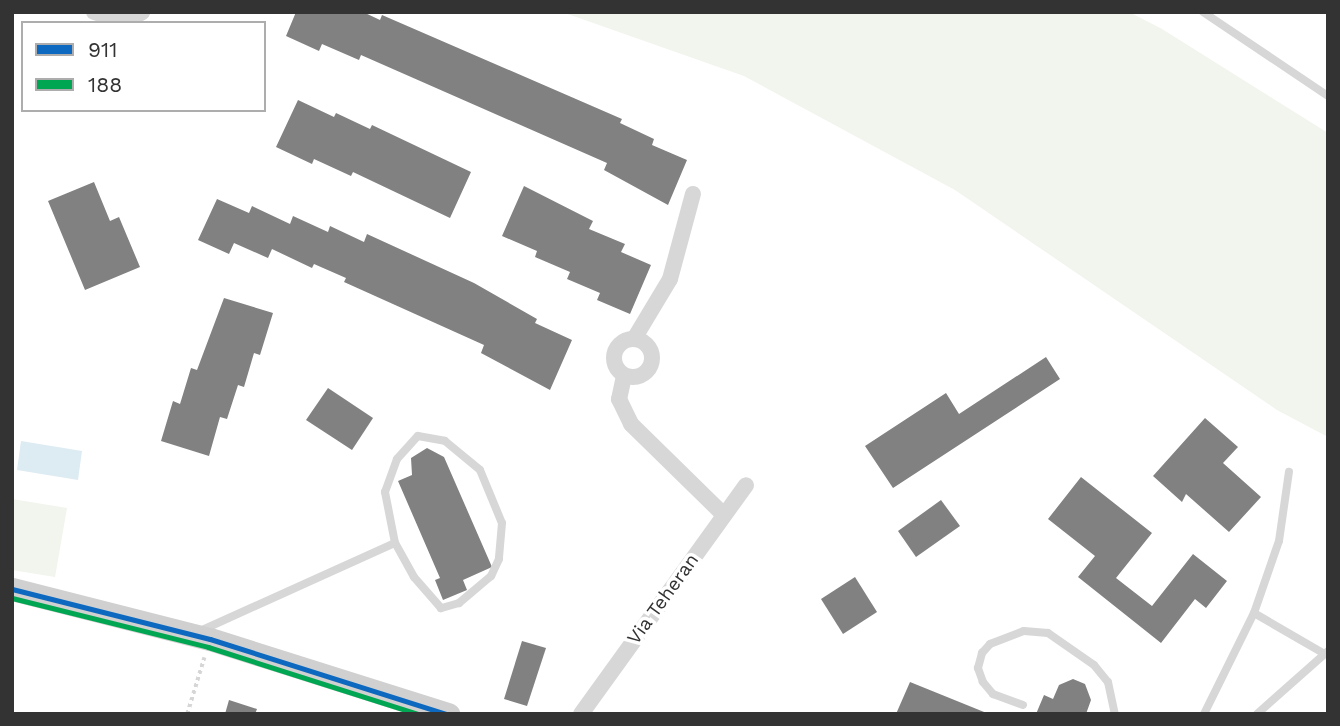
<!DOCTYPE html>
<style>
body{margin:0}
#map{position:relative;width:1340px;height:726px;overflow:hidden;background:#fff;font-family:"Work Sans",sans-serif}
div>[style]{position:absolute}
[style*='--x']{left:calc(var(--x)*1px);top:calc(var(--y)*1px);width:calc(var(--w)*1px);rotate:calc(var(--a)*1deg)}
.green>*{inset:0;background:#f1f5ed}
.water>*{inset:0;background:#ddebf3}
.building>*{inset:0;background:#818181}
.path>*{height:3.5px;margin-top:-1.75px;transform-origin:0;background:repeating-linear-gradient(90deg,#d6d6d6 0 3.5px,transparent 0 7px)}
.service>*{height:8px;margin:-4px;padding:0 4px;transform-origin:4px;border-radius:4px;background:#d7d7d7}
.minor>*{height:16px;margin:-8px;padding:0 8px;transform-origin:8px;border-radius:8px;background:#d7d7d7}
.minor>.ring{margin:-8px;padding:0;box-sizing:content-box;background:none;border:16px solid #d7d7d7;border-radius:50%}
.secondary>*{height:23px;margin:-11.5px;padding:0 11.5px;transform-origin:11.5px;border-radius:11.5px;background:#d0d0d0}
.bus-1>*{height:5px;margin:-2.5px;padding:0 2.5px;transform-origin:2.5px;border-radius:2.5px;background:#0c69bf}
.bus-2>*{height:5px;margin:-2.5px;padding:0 2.5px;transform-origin:2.5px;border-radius:2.5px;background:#00a651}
span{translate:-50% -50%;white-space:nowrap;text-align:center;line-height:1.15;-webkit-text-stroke:7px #fff;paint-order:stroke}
.street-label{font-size:19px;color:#333}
.frame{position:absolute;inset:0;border:14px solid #333;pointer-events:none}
.legend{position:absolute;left:21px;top:21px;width:245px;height:91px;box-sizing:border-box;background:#fff;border:2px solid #adadad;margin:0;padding:9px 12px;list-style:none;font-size:21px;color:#333}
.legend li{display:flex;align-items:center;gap:14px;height:35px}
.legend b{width:35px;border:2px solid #adadad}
</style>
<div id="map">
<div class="green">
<i style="clip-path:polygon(562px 12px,1129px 12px,1162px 29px,1328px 133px,1328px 437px,1277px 410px,955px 190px,744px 76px)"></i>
<i style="clip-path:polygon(12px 499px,67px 508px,55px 577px,12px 570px)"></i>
</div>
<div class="water">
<i style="clip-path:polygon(21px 441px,82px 451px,78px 480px,17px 470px)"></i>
</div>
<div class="building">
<i style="clip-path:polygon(296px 12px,363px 12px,380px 20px,382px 15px,622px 119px,620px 123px,654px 139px,652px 145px,687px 160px,668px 205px,604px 170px,607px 163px,361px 55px,359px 60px,322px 44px,319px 51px,286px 36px)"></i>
<i style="clip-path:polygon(298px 100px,334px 117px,336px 113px,370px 129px,372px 125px,471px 172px,450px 218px,353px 172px,351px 176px,314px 159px,312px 164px,276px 147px)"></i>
<i style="clip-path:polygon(94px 182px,110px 221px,119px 217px,140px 267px,85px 290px,48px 201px)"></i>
<i style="clip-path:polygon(524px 186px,593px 221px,589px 229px,625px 244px,621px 252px,651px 265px,630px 314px,597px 300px,600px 293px,567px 279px,570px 272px,535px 257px,537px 251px,502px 236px)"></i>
<i style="clip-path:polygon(217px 199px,249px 213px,252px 206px,290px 224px,293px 216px,328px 232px,330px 226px,364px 242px,367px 234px,474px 283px,537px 319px,535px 323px,572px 340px,550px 390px,481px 353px,484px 345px,344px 282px,346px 278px,314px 264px,312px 268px,272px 249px,268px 258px,234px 243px,229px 254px,198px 240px)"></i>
<i style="clip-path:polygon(224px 298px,273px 313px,260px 355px,254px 353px,244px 387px,238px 385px,227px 419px,220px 417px,209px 456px,161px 441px,173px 401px,180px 404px,191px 368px,197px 370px)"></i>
<i style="clip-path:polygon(1046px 357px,1060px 379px,893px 488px,865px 446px,946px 393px,959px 414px)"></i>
<i style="clip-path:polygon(328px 388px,373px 418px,352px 450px,306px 420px)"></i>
<i style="clip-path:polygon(1205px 418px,1238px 447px,1223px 463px,1261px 497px,1229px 532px,1186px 494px,1182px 502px,1153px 476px)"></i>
<i style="clip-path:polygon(427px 448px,444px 457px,492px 567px,463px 580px,467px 590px,443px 600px,435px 580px,440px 578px,398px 481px,412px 475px,411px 458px)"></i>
<i style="clip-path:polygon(1081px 477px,1152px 533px,1116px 578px,1152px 606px,1193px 554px,1227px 581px,1206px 608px,1195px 599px,1161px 643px,1078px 577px,1095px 556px,1048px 519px)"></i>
<i style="clip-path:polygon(941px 500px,960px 526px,916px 557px,898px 531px)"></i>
<i style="clip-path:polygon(855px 577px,877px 612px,843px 634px,821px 599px)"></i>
<i style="clip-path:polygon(522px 641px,546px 648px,527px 706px,504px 699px)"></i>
<i style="clip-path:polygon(1073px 679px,1085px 684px,1091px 700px,1086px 714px,1036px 714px,1044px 695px,1053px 699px,1059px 685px)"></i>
<i style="clip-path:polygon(910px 682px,989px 714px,896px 714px)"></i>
<i style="clip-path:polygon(229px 700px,257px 709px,255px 714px,225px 714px)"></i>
</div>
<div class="path">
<i style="--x:187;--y:714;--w:59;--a:-73.1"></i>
</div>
<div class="service">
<i style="--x:1203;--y:12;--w:151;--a:33.9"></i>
<i style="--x:418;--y:436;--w:27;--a:10"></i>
<i style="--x:445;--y:441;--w:45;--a:39.6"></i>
<i style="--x:480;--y:470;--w:57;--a:67.5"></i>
<i style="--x:502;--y:523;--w:36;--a:95"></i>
<i style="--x:499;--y:559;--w:19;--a:115"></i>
<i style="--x:491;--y:576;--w:42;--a:139.8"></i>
<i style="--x:459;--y:603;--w:19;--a:164"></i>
<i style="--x:441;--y:608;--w:41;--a:-131.1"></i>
<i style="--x:414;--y:577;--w:39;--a:-119"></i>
<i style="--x:395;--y:543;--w:52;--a:-101.1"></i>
<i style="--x:385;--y:492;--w:35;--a:-70"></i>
<i style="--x:397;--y:459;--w:31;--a:-48"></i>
<i style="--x:1254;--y:613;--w:80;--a:30.1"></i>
<i style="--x:200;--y:631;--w:214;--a:-24.3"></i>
<i style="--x:1023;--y:705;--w:32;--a:-160"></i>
<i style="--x:993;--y:694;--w:16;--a:-130"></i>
<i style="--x:983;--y:682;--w:15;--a:-110"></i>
<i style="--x:978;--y:668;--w:16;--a:-75"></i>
<i style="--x:982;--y:653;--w:12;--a:-48"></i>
<i style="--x:990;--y:644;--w:36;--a:-21"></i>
<i style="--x:1024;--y:631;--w:24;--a:5"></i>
<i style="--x:1048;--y:633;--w:56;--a:34.8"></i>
<i style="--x:1094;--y:665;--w:22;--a:51"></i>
<i style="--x:1108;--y:682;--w:33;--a:78"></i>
<i style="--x:1204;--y:714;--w:113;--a:-63.7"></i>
<i style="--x:1254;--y:613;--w:76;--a:-70.9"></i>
<i style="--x:1279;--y:541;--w:70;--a:-81.8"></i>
<i style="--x:1257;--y:714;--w:95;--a:-41.6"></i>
</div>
<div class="minor">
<i style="--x:94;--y:12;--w:33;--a:18"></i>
<i style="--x:125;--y:22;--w:20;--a:-30"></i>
<i class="ring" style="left:614px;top:339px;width:22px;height:22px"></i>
<i style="--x:634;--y:339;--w:70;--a:-59"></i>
<i style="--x:670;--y:279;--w:88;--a:-74.9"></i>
<i style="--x:624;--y:376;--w:24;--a:102"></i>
<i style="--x:619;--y:399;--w:28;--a:64"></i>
<i style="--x:631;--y:424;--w:130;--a:44.4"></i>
<i style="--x:581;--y:714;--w:282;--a:-54.2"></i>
</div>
<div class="secondary">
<i style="--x:12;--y:589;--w:204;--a:14.2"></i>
<i style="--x:210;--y:639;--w:250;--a:17.5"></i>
</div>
<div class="bus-1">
<i style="--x:12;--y:589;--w:204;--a:14.2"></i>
<i style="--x:210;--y:639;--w:249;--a:17.6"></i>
</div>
<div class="bus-2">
<i style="--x:12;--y:598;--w:202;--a:14"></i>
<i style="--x:208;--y:647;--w:220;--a:17.7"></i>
</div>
<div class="street-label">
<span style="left:663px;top:599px;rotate:-54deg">Via Teheran</span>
</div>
<div class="frame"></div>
<ul class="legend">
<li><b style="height:9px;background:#0c69bf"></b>911</li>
<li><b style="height:9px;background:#00a651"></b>188</li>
</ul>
</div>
